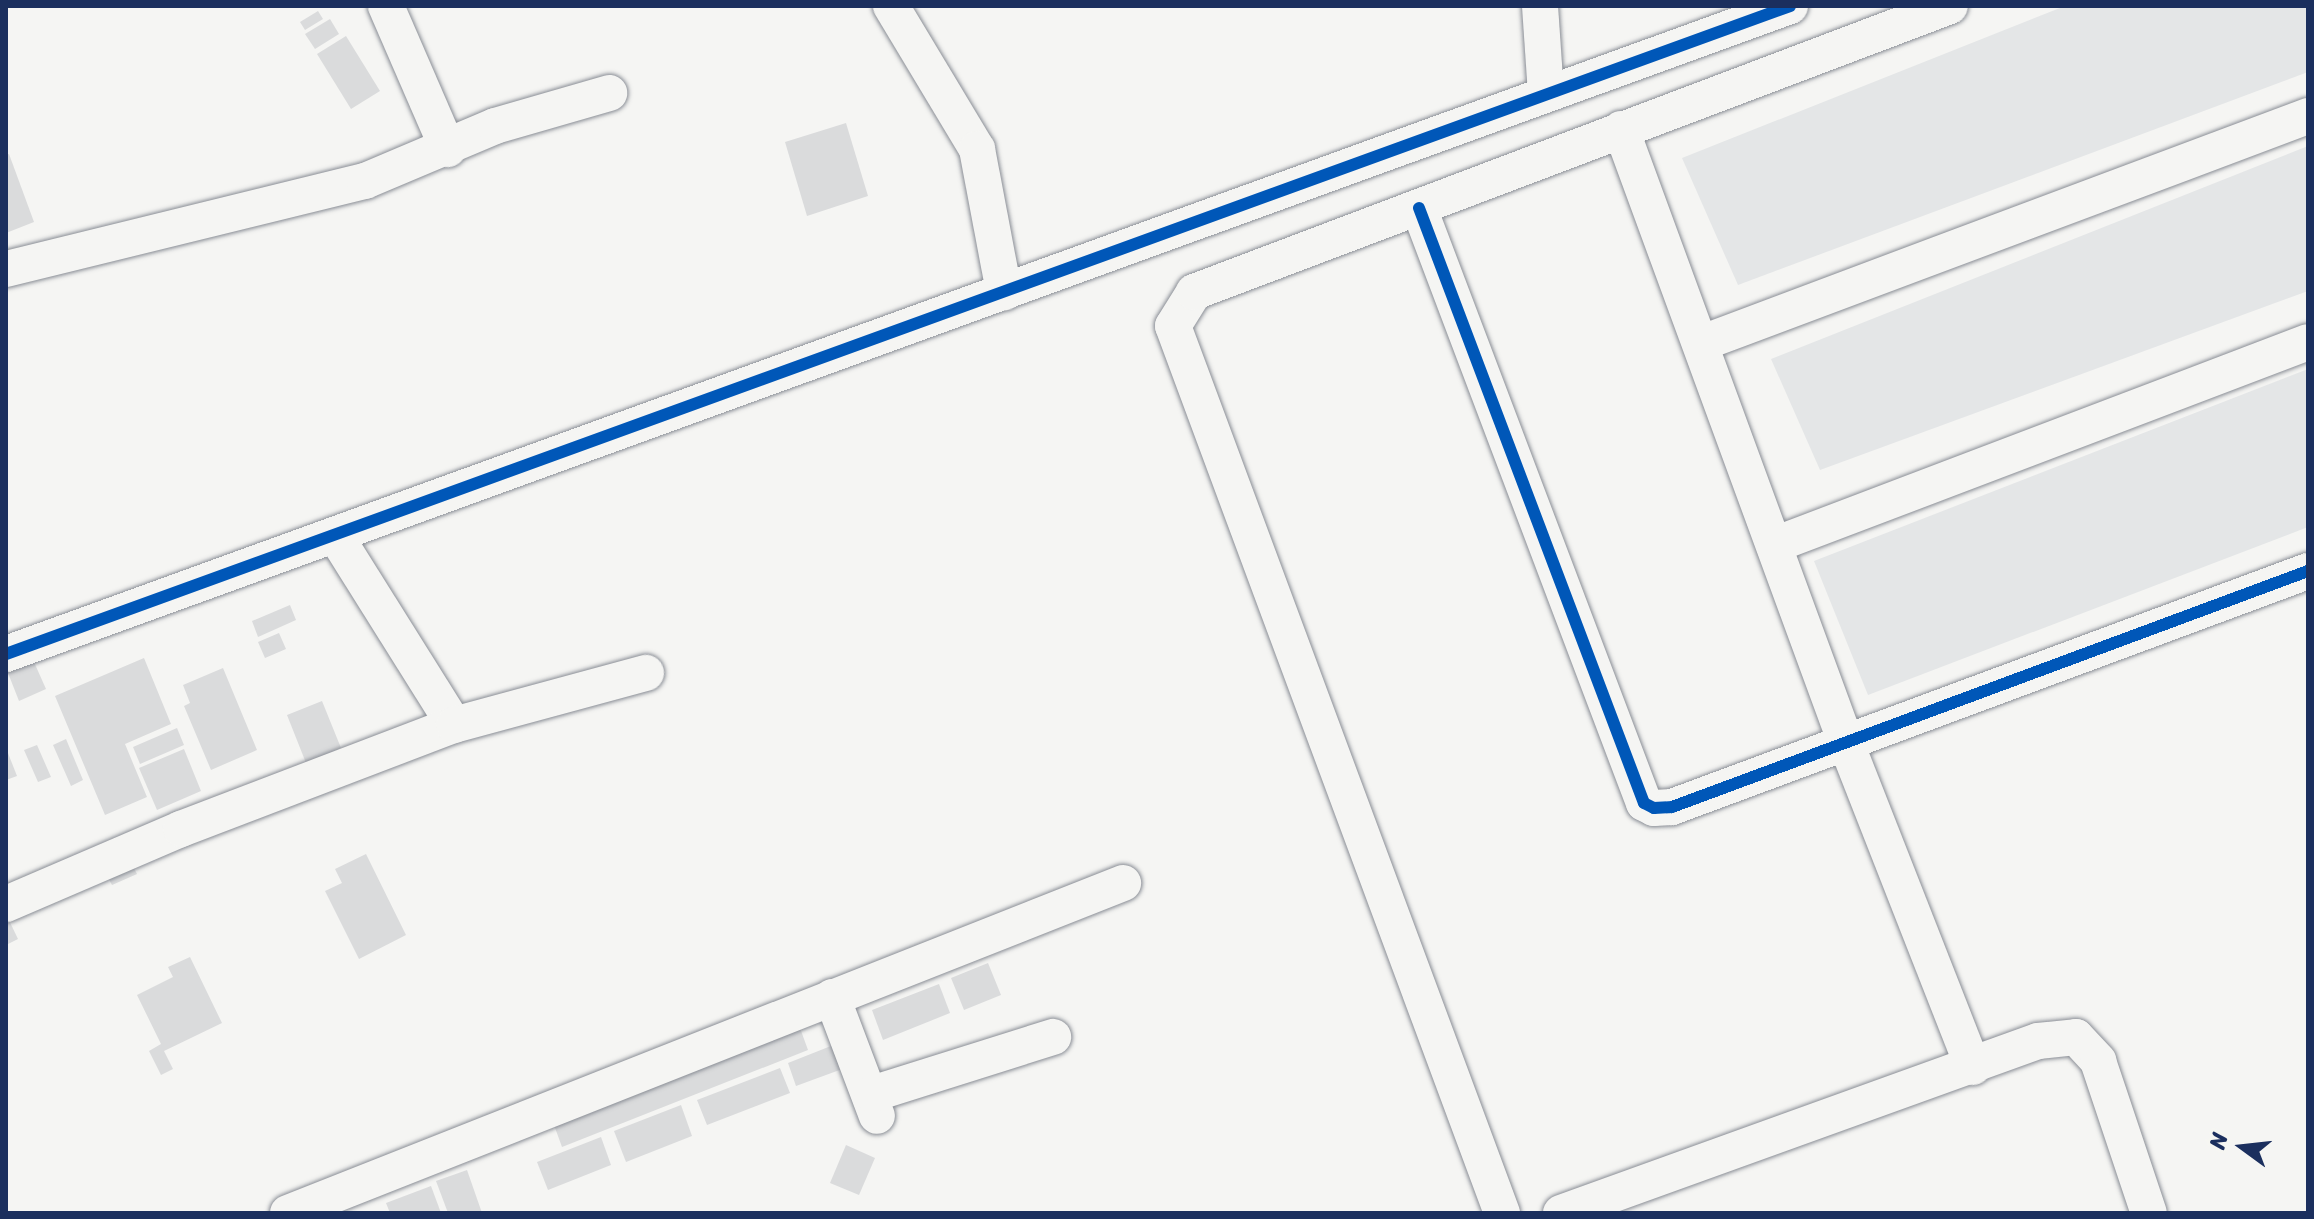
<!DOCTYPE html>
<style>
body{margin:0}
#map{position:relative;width:2314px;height:1219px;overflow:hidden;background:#f5f5f3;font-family:Sriracha,sans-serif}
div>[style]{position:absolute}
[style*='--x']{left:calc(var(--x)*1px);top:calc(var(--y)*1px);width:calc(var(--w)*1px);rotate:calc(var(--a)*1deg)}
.green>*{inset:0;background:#e4e6e7}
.building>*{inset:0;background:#dadbdc}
.roads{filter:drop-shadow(0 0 2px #898d95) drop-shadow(0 0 2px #898d95)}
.minor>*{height:36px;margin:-18px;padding:0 18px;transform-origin:18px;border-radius:18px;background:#f5f5f3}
.cycleway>*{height:12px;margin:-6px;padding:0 6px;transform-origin:6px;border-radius:6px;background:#0057b8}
span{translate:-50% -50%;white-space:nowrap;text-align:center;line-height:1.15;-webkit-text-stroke:6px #f6f6f2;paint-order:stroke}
.frame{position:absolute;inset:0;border:8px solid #1b2f5e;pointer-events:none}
.north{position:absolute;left:2202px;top:1107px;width:80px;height:80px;-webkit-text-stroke:6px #f6f6f2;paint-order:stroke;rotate:285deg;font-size:22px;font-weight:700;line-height:32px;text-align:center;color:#1b2f5e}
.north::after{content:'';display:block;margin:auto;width:28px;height:36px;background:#1b2f5e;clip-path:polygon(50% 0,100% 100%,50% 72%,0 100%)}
</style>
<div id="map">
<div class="green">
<i style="clip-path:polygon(2065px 6px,2308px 6px,2308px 72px,1738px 285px,1682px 158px)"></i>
<i style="clip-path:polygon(2308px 146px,2308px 291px,1820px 470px,1771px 359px)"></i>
<i style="clip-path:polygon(2308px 369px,2308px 527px,1868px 695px,1814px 561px)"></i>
</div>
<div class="building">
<i style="clip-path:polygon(318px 11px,323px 19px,305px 30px,300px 22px)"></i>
<i style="clip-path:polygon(330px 19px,339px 34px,315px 49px,305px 34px)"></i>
<i style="clip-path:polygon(346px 36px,380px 91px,351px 109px,317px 54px)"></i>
<i style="clip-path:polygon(846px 123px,868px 196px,807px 216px,785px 142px)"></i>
<i style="clip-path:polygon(9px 154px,34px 222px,6px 233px,6px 155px)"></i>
<i style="clip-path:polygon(290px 605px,296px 620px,258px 637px,252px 621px)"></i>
<i style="clip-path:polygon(279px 633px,286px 649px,265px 658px,258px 642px)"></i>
<i style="clip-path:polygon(144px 658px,171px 724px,125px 744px,147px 797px,105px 815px,55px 696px)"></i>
<i style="clip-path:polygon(34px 662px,46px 689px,19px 701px,8px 673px)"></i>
<i style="clip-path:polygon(223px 668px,257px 750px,211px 770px,184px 706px,190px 703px,183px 685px)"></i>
<i style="clip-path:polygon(322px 701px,341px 748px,306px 763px,287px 715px)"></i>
<i style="clip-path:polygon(177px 728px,184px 745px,140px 764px,133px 747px)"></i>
<i style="clip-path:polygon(66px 739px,83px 780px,71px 786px,53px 745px)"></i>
<i style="clip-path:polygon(37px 745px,51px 777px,38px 782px,24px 750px)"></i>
<i style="clip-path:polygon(6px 748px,17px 776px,6px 780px)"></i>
<i style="clip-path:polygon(184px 749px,201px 791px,157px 810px,139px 768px)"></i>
<i style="clip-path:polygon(366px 854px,406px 935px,359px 959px,325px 891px,342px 883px,335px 869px)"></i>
<i style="clip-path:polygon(129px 858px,137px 874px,112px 885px,104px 870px)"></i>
<i style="clip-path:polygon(6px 914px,18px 939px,6px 945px)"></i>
<i style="clip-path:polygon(190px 957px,222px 1023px,164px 1051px,173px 1069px,161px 1075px,149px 1051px,161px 1044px,137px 995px,173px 977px,168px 967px)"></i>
<i style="clip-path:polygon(988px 963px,1001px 995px,964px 1010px,951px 978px)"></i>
<i style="clip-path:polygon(939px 984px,950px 1013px,883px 1040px,872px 1010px)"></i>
<i style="clip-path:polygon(800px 1028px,808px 1050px,562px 1147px,554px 1125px)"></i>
<i style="clip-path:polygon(836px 1044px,845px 1068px,796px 1086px,788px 1063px)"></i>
<i style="clip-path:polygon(780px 1068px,790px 1093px,707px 1125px,697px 1100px)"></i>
<i style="clip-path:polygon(681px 1105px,692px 1136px,626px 1162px,614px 1131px)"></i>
<i style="clip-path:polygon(601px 1137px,611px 1165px,548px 1190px,537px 1162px)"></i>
<i style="clip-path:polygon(846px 1145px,875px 1158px,859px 1195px,830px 1183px)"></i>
<i style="clip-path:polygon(467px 1170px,482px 1213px,448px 1213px,436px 1181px)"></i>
<i style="clip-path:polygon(431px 1186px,441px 1213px,390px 1213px,386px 1203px)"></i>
</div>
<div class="roads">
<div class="minor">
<i style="--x:386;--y:6;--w:156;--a:66.6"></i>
<i style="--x:891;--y:6;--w:167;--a:59"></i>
<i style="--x:977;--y:149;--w:146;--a:79.3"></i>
<i style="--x:1540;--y:6;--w:88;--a:86.1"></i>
<i style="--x:1621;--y:129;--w:654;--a:69.87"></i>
<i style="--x:1846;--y:743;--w:348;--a:68.6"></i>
<i style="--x:1419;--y:208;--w:636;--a:69.29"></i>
<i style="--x:1644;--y:803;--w:11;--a:27"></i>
<i style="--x:1654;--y:808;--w:18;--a:-3"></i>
<i style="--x:1672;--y:807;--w:678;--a:-20.36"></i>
<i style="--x:6;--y:269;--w:370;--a:-13.8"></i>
<i style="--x:365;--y:181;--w:141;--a:-22.9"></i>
<i style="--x:495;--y:126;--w:119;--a:-16.1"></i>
<i style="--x:1702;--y:343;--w:647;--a:-20.54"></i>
<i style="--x:335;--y:535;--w:224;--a:57.9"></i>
<i style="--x:1774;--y:545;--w:571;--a:-20.81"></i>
<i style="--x:6;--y:654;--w:1898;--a:-19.96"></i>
<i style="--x:6;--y:904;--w:190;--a:-23.2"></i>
<i style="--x:181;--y:829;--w:292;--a:-20.9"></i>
<i style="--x:454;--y:725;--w:199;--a:-15.2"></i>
<i style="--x:832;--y:997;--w:127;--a:69.3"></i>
<i style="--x:872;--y:1094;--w:190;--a:-17.5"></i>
<i style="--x:288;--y:1213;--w:898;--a:-21.56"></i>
<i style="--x:1502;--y:1213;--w:946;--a:-110.35"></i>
<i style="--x:1173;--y:326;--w:40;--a:-58"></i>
<i style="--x:1194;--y:292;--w:808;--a:-20.72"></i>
<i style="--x:1561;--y:1213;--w:507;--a:-19.83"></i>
<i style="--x:2038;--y:1041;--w:38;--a:-6"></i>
<i style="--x:2076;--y:1037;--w:33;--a:47"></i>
<i style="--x:2098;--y:1061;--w:160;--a:71.5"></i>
</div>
</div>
<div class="cycleway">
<i style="--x:1419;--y:208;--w:636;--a:69.29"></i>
<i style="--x:1644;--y:803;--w:11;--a:27"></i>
<i style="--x:1654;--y:808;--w:18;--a:-3"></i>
<i style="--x:1672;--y:807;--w:678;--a:-20.36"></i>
<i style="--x:6;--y:654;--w:1898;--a:-19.96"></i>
</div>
<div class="frame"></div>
<div class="north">N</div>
</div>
